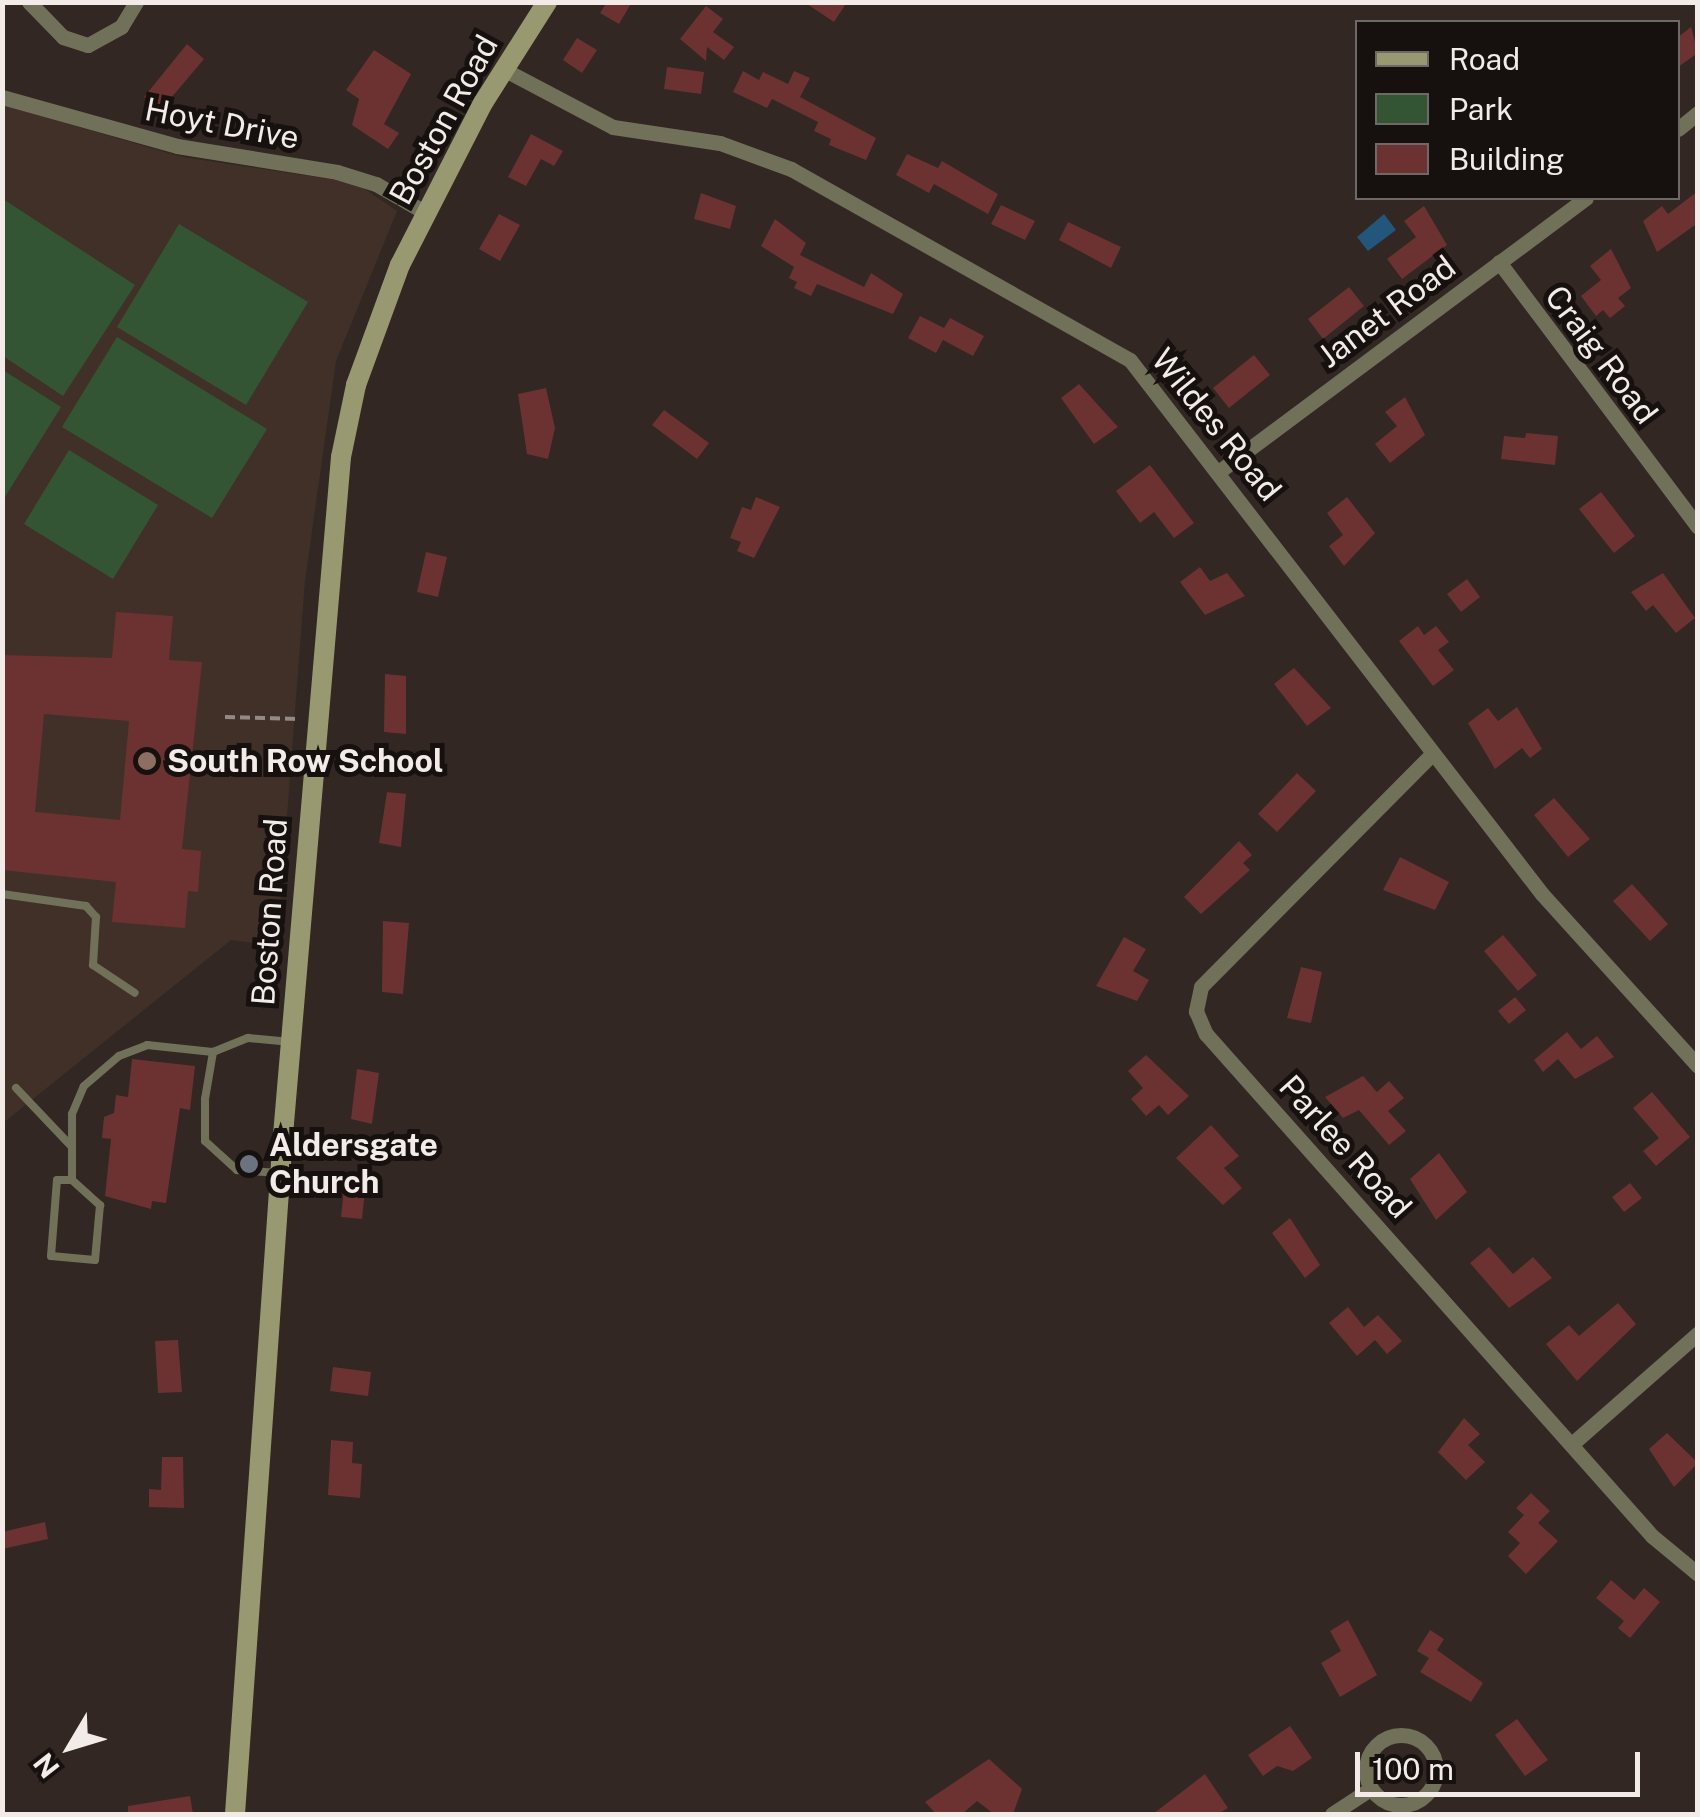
<!DOCTYPE html>
<style>
body{margin:0}
#map{position:relative;width:1700px;height:1817px;overflow:hidden;background:#322722;font-family:"Public Sans",sans-serif}
div>[style]{position:absolute}
[style*='--x']{left:calc(var(--x)*1px);top:calc(var(--y)*1px);width:calc(var(--w)*1px);rotate:calc(var(--a)*1deg)}
.built>*{inset:0;background:#413028}
.green>*{inset:0;background:#345534}
.water>*{inset:0;background:#22567b}
.building>*{inset:0;background:#6b3231}
.path>*{height:4px;margin-top:-2px;transform-origin:0;background:repeating-linear-gradient(90deg,#938a86 0 10px,transparent 0 15px)}
.lane>*{height:8px;margin:-4px;padding:0 4px;transform-origin:4px;border-radius:4px;background:#707158}
.street>*{height:15px;margin:-7.5px;padding:0 7.5px;transform-origin:7.5px;border-radius:7.5px;background:#707158}
.street>.ring{margin:-7.5px;padding:0;box-sizing:content-box;background:none;border:15px solid #707158;border-radius:50%}
.secondary>*{height:20px;margin:-10px;padding:0 10px;transform-origin:10px;border-radius:10px;background:#989971}
.dots>*{width:28px;height:28px;translate:-50% -50%;box-sizing:border-box;border:5px solid #16110f;border-radius:50%}
span{translate:-50% -50%;white-space:nowrap;text-align:center;line-height:1.15;-webkit-text-stroke:10px #16110f;paint-order:stroke}
.street-label{font-size:32px;color:#f2ebe8}
.poi-label{font-size:32px;color:#f2ebe8;font-weight:700}
.left{translate:0 -50%;text-align:left}
.frame{position:absolute;inset:0;border:5px solid #f2ebe8;pointer-events:none}
.legend{position:absolute;left:1355px;top:20px;width:325px;height:180px;box-sizing:border-box;background:#16110f;border:2px solid #6e6866;margin:0;padding:12px 18px;list-style:none;font-size:30px;color:#f2ebe8}
.legend li{display:flex;align-items:center;gap:20px;height:50px}
.legend b{width:50px;border:2px solid #6e6866}
.north{position:absolute;left:20px;top:1697px;width:100px;height:100px;-webkit-text-stroke:8px #16110f;paint-order:stroke;rotate:232deg;font-size:28px;font-weight:700;line-height:40px;text-align:center;color:#f2ebe8}
.north::after{content:'';display:block;margin:auto;width:35px;height:45px;background:#f2ebe8;clip-path:polygon(50% 0,100% 100%,50% 72%,0 100%)}
.scale{position:absolute;left:1355px;top:1752px;width:285px;height:45px;box-sizing:border-box;border:5px solid #f2ebe8;border-top:0;padding-left:12px;font-size:30px;line-height:35px;white-space:nowrap;color:#f2ebe8;-webkit-text-stroke:8px #16110f;paint-order:stroke}
</style>
<div id="map">
<div class="built">
<i style="clip-path:polygon(3px 105px,182px 157px,356px 183px,397px 211px,336px 361px,305px 581px,277px 946px,231px 940px,3px 1123px)"></i>
</div>
<div class="green">
<i style="clip-path:polygon(3px 199px,135px 285px,63px 396px,3px 356px)"></i>
<i style="clip-path:polygon(179px 224px,308px 302px,246px 405px,117px 327px)"></i>
<i style="clip-path:polygon(117px 337px,267px 429px,212px 518px,62px 427px)"></i>
<i style="clip-path:polygon(3px 370px,61px 407px,3px 500px)"></i>
<i style="clip-path:polygon(69px 450px,158px 505px,113px 579px,24px 524px)"></i>
</div>
<div class="water">
<i style="clip-path:polygon(1384px 214px,1396px 230px,1368px 251px,1357px 237px)"></i>
</div>
<div class="building">
<i style="clip-path:polygon(607px 2px,632px 2px,619px 24px,600px 13px)"></i>
<i style="clip-path:polygon(804px 2px,847px 2px,834px 22px)"></i>
<i style="clip-path:polygon(706px 6px,723px 19px,713px 32px,734px 47px,724px 60px,707px 47px,706px 61px,680px 39px)"></i>
<i style="clip-path:polygon(1691px 27px,1698px 53px,1678px 67px,1678px 37px)"></i>
<i style="clip-path:polygon(577px 38px,597px 50px,582px 73px,563px 60px)"></i>
<i style="clip-path:polygon(187px 44px,204px 59px,160px 111px,144px 97px)"></i>
<i style="clip-path:polygon(374px 50px,411px 74px,384px 124px,399px 133px,388px 149px,352px 125px,359px 99px,346px 90px)"></i>
<i style="clip-path:polygon(667px 67px,704px 72px,701px 94px,664px 89px)"></i>
<i style="clip-path:polygon(743px 71px,759px 80px,763px 72px,788px 84px,794px 71px,810px 78px,800px 97px,876px 138px,866px 160px,829px 145px,831px 139px,814px 131px,818px 122px,772px 99px,767px 108px,733px 92px)"></i>
<i style="clip-path:polygon(531px 134px,563px 151px,554px 166px,541px 159px,526px 186px,508px 177px)"></i>
<i style="clip-path:polygon(907px 154px,938px 168px,942px 161px,998px 194px,988px 214px,934px 184px,929px 193px,896px 175px)"></i>
<i style="clip-path:polygon(1698px 191px,1698px 223px,1657px 252px,1643px 221px,1662px 206px,1668px 214px)"></i>
<i style="clip-path:polygon(701px 193px,736px 206px,730px 229px,694px 219px)"></i>
<i style="clip-path:polygon(1001px 205px,1035px 221px,1025px 240px,991px 224px)"></i>
<i style="clip-path:polygon(1424px 206px,1447px 245px,1402px 279px,1387px 259px,1416px 237px,1404px 221px)"></i>
<i style="clip-path:polygon(499px 214px,520px 225px,500px 261px,479px 249px)"></i>
<i style="clip-path:polygon(775px 219px,806px 243px,800px 255px,864px 287px,871px 273px,903px 294px,893px 314px,817px 284px,811px 296px,794px 288px,797px 282px,789px 278px,794px 267px,761px 246px)"></i>
<i style="clip-path:polygon(1068px 222px,1121px 247px,1111px 268px,1059px 240px)"></i>
<i style="clip-path:polygon(1611px 249px,1631px 288px,1618px 298px,1625px 306px,1610px 318px,1603px 310px,1596px 316px,1581px 296px,1601px 280px,1590px 266px)"></i>
<i style="clip-path:polygon(1349px 287px,1364px 306px,1323px 339px,1308px 319px)"></i>
<i style="clip-path:polygon(920px 316px,944px 328px,950px 318px,984px 336px,973px 356px,943px 340px,936px 353px,908px 338px)"></i>
<i style="clip-path:polygon(1254px 355px,1270px 375px,1229px 408px,1213px 388px)"></i>
<i style="clip-path:polygon(1079px 384px,1118px 427px,1094px 444px,1061px 398px)"></i>
<i style="clip-path:polygon(546px 388px,555px 428px,548px 459px,527px 454px,518px 394px)"></i>
<i style="clip-path:polygon(1405px 397px,1425px 435px,1390px 463px,1375px 444px,1397px 426px,1385px 412px)"></i>
<i style="clip-path:polygon(664px 410px,709px 443px,697px 459px,652px 425px)"></i>
<i style="clip-path:polygon(1526px 433px,1558px 436px,1555px 465px,1501px 459px,1504px 436px,1525px 438px)"></i>
<i style="clip-path:polygon(1150px 465px,1194px 523px,1174px 538px,1154px 512px,1140px 523px,1116px 491px)"></i>
<i style="clip-path:polygon(1601px 492px,1635px 536px,1614px 553px,1579px 509px)"></i>
<i style="clip-path:polygon(756px 497px,780px 507px,754px 558px,737px 551px,741px 542px,730px 538px,742px 507px,751px 510px)"></i>
<i style="clip-path:polygon(1347px 497px,1375px 533px,1344px 566px,1329px 546px,1343px 535px,1327px 513px)"></i>
<i style="clip-path:polygon(426px 552px,447px 557px,438px 597px,417px 592px)"></i>
<i style="clip-path:polygon(1200px 567px,1210px 581px,1227px 573px,1245px 596px,1205px 615px,1180px 582px)"></i>
<i style="clip-path:polygon(1663px 573px,1695px 618px,1676px 633px,1653px 605px,1646px 611px,1631px 592px)"></i>
<i style="clip-path:polygon(1467px 579px,1480px 597px,1461px 612px,1447px 594px)"></i>
<i style="clip-path:polygon(evenodd,116px 612px,173px 616px,169px 660px,202px 662px,182px 849px,201px 851px,198px 892px,188px 891px,185px 928px,112px 922px,116px 882px,2px 870px,2px 655px,112px 658px,116px 612px,44px 714px,129px 721px,120px 820px,35px 812px,44px 714px)"></i>
<i style="clip-path:polygon(1418px 626px,1424px 635px,1436px 626px,1449px 642px,1438px 650px,1454px 670px,1433px 686px,1399px 641px)"></i>
<i style="clip-path:polygon(1294px 668px,1331px 708px,1307px 726px,1274px 684px)"></i>
<i style="clip-path:polygon(385px 674px,406px 676px,406px 734px,384px 732px)"></i>
<i style="clip-path:polygon(1517px 707px,1542px 749px,1530px 758px,1522px 748px,1495px 769px,1468px 723px,1488px 708px,1498px 721px)"></i>
<i style="clip-path:polygon(1297px 773px,1316px 791px,1277px 832px,1258px 814px)"></i>
<i style="clip-path:polygon(387px 792px,406px 794px,401px 847px,379px 843px)"></i>
<i style="clip-path:polygon(1554px 798px,1590px 839px,1568px 857px,1534px 815px)"></i>
<i style="clip-path:polygon(1239px 841px,1252px 855px,1243px 863px,1250px 870px,1201px 914px,1184px 897px)"></i>
<i style="clip-path:polygon(1400px 857px,1449px 882px,1435px 910px,1383px 890px)"></i>
<i style="clip-path:polygon(1632px 884px,1668px 924px,1650px 941px,1613px 901px)"></i>
<i style="clip-path:polygon(383px 921px,409px 923px,403px 994px,382px 992px)"></i>
<i style="clip-path:polygon(1503px 935px,1537px 975px,1518px 991px,1484px 951px)"></i>
<i style="clip-path:polygon(1124px 937px,1146px 949px,1133px 971px,1149px 980px,1137px 1001px,1096px 986px)"></i>
<i style="clip-path:polygon(1301px 967px,1322px 972px,1311px 1023px,1287px 1018px)"></i>
<i style="clip-path:polygon(1515px 997px,1526px 1010px,1509px 1024px,1498px 1011px)"></i>
<i style="clip-path:polygon(1567px 1032px,1581px 1049px,1597px 1036px,1614px 1057px,1575px 1079px,1558px 1059px,1543px 1072px,1534px 1060px)"></i>
<i style="clip-path:polygon(1146px 1055px,1189px 1096px,1168px 1115px,1159px 1105px,1146px 1116px,1131px 1099px,1143px 1088px,1128px 1071px)"></i>
<i style="clip-path:polygon(132px 1059px,195px 1066px,190px 1110px,180px 1108px,166px 1203px,152px 1201px,151px 1209px,105px 1196px,111px 1139px,102px 1138px,104px 1117px,114px 1113px,116px 1095px,128px 1097px)"></i>
<i style="clip-path:polygon(357px 1069px,379px 1073px,372px 1124px,351px 1119px)"></i>
<i style="clip-path:polygon(1363px 1076px,1377px 1092px,1389px 1081px,1404px 1098px,1388px 1111px,1406px 1131px,1389px 1145px,1359px 1110px,1343px 1118px,1325px 1097px)"></i>
<i style="clip-path:polygon(1652px 1092px,1690px 1137px,1656px 1166px,1643px 1151px,1659px 1138px,1633px 1108px)"></i>
<i style="clip-path:polygon(1211px 1125px,1239px 1156px,1224px 1168px,1242px 1188px,1223px 1205px,1176px 1158px)"></i>
<i style="clip-path:polygon(1439px 1153px,1467px 1192px,1436px 1220px,1410px 1179px)"></i>
<i style="clip-path:polygon(1630px 1183px,1642px 1198px,1624px 1212px,1612px 1197px)"></i>
<i style="clip-path:polygon(344px 1188px,365px 1190px,362px 1219px,341px 1217px)"></i>
<i style="clip-path:polygon(1290px 1218px,1320px 1265px,1305px 1278px,1272px 1233px)"></i>
<i style="clip-path:polygon(1489px 1247px,1513px 1274px,1533px 1257px,1552px 1278px,1509px 1308px,1470px 1263px)"></i>
<i style="clip-path:polygon(1618px 1303px,1636px 1324px,1577px 1381px,1546px 1344px,1569px 1325px,1579px 1336px)"></i>
<i style="clip-path:polygon(1348px 1307px,1364px 1327px,1378px 1315px,1402px 1341px,1387px 1354px,1375px 1340px,1357px 1356px,1329px 1323px)"></i>
<i style="clip-path:polygon(178px 1340px,182px 1392px,158px 1393px,155px 1341px)"></i>
<i style="clip-path:polygon(333px 1367px,371px 1372px,368px 1396px,330px 1391px)"></i>
<i style="clip-path:polygon(1464px 1418px,1480px 1434px,1468px 1445px,1485px 1462px,1466px 1480px,1438px 1452px)"></i>
<i style="clip-path:polygon(1667px 1433px,1698px 1463px,1674px 1487px,1649px 1449px)"></i>
<i style="clip-path:polygon(331px 1440px,353px 1442px,352px 1463px,362px 1464px,360px 1498px,328px 1495px)"></i>
<i style="clip-path:polygon(162px 1457px,183px 1457px,184px 1508px,149px 1507px,149px 1489px,161px 1490px)"></i>
<i style="clip-path:polygon(1531px 1493px,1550px 1511px,1538px 1523px,1558px 1541px,1526px 1574px,1508px 1556px,1520px 1543px,1508px 1532px,1524px 1515px,1516px 1508px)"></i>
<i style="clip-path:polygon(45px 1522px,48px 1539px,2px 1549px,2px 1532px)"></i>
<i style="clip-path:polygon(1611px 1580px,1634px 1600px,1644px 1588px,1660px 1602px,1630px 1638px,1618px 1628px,1624px 1621px,1596px 1598px)"></i>
<i style="clip-path:polygon(1348px 1620px,1377px 1675px,1340px 1697px,1321px 1663px,1341px 1651px,1330px 1631px)"></i>
<i style="clip-path:polygon(1430px 1630px,1444px 1639px,1437px 1650px,1483px 1683px,1471px 1702px,1420px 1672px,1429px 1658px,1417px 1651px)"></i>
<i style="clip-path:polygon(1517px 1719px,1548px 1760px,1525px 1776px,1495px 1735px)"></i>
<i style="clip-path:polygon(1290px 1726px,1312px 1758px,1293px 1771px,1277px 1766px,1263px 1776px,1248px 1755px)"></i>
<i style="clip-path:polygon(989px 1759px,1022px 1789px,1013px 1814px,994px 1814px,977px 1801px,962px 1814px,936px 1814px,925px 1802px)"></i>
<i style="clip-path:polygon(1205px 1774px,1228px 1808px,1218px 1814px,1153px 1814px)"></i>
<i style="clip-path:polygon(190px 1796px,193px 1814px,128px 1814px,128px 1806px)"></i>
</div>
<div class="path">
<i style="--x:225;--y:717;--w:75;--a:1.5"></i>
</div>
<div class="lane">
<i style="--x:2;--y:894;--w:85;--a:8.1"></i>
<i style="--x:86;--y:906;--w:15;--a:48"></i>
<i style="--x:96;--y:917;--w:48;--a:93.6"></i>
<i style="--x:93;--y:965;--w:50;--a:33.7"></i>
<i style="--x:16;--y:1088;--w:80;--a:46.5"></i>
<i style="--x:279;--y:1173;--w:42;--a:-175.9"></i>
<i style="--x:237;--y:1170;--w:43;--a:-137.8"></i>
<i style="--x:205;--y:1141;--w:42;--a:-90"></i>
<i style="--x:205;--y:1099;--w:48;--a:-80.3"></i>
<i style="--x:213;--y:1052;--w:38;--a:-22"></i>
<i style="--x:248;--y:1038;--w:43;--a:5.3"></i>
<i style="--x:72;--y:1180;--w:38;--a:42"></i>
<i style="--x:100;--y:1205;--w:55;--a:95.2"></i>
<i style="--x:95;--y:1260;--w:44;--a:-174.8"></i>
<i style="--x:51;--y:1256;--w:76;--a:-85.5"></i>
<i style="--x:57;--y:1180;--w:15;--a:0"></i>
<i style="--x:72;--y:1180;--w:66;--a:-90"></i>
<i style="--x:72;--y:1114;--w:30;--a:-67"></i>
<i style="--x:84;--y:1086;--w:46;--a:-40.6"></i>
<i style="--x:119;--y:1056;--w:30;--a:-21"></i>
<i style="--x:147;--y:1045;--w:66;--a:6.1"></i>
</div>
<div class="street">
<i style="--x:29;--y:2;--w:49;--a:45.8"></i>
<i style="--x:63;--y:37;--w:26;--a:18"></i>
<i style="--x:88;--y:45;--w:38;--a:-29"></i>
<i style="--x:121;--y:27;--w:29;--a:-59"></i>
<i style="--x:503;--y:69;--w:124;--a:27.8"></i>
<i style="--x:613;--y:127;--w:108;--a:8.5"></i>
<i style="--x:720;--y:143;--w:76;--a:20.1"></i>
<i style="--x:791;--y:169;--w:389;--a:29.4"></i>
<i style="--x:1130;--y:360;--w:674;--a:52.35"></i>
<i style="--x:1542;--y:894;--w:232;--a:47.8"></i>
<i style="--x:2;--y:97;--w:182;--a:15.6"></i>
<i style="--x:177;--y:146;--w:162;--a:9.2"></i>
<i style="--x:337;--y:172;--w:41;--a:17.1"></i>
<i style="--x:376;--y:184;--w:58;--a:30.1"></i>
<i style="--x:1678;--y:129;--w:26;--a:-39"></i>
<i style="--x:1499;--y:262;--w:331;--a:53.1"></i>
<i style="--x:1221;--y:470;--w:455;--a:-36.7"></i>
<i style="--x:1432;--y:754;--w:328;--a:134.8"></i>
<i style="--x:1201;--y:987;--w:25;--a:102"></i>
<i style="--x:1196;--y:1011;--w:25;--a:67"></i>
<i style="--x:1206;--y:1034;--w:672;--a:48.38"></i>
<i style="--x:1652;--y:1536;--w:60;--a:39.6"></i>
<i style="--x:1573;--y:1443;--w:167;--a:-41.3"></i>
<i class="ring" style="left:1366px;top:1735px;width:55px;height:55px"></i>
<i style="--x:1332;--y:1814;--w:42;--a:-33.3"></i>
</div>
<div class="secondary">
<i style="--x:235;--y:1814;--w:681;--a:-85.96"></i>
<i style="--x:283;--y:1135;--w:680;--a:-85.11"></i>
<i style="--x:341;--y:457;--w:74;--a:-78.2"></i>
<i style="--x:356;--y:385;--w:128;--a:-69.9"></i>
<i style="--x:400;--y:265;--w:182;--a:-62.9"></i>
<i style="--x:483;--y:103;--w:120;--a:-57.6"></i>
</div>
<div class="dots">
<i style="left:147px;top:761px;background:#8d6e63"></i>
<i style="left:249px;top:1164px;background:#6b7280"></i>
</div>
<div class="street-label">
<span style="left:444px;top:120px;rotate:-61deg">Boston Road</span>
<span style="left:222px;top:124px;rotate:11deg">Hoyt Drive</span>
<span style="left:1387px;top:312px;rotate:-37deg">Janet Road</span>
<span style="left:1601px;top:355px;rotate:53deg">Craig Road</span>
<span style="left:1216px;top:425px;rotate:51deg">Wildes Road</span>
<span style="left:270px;top:912px;rotate:-86deg">Boston Road</span>
<span style="left:1345px;top:1147px;rotate:48deg">Parlee Road</span>
</div>
<div class="poi-label">
<span class="left" style="left:167px;top:761px">South Row School</span>
<span class="left" style="left:269px;top:1164px">Aldersgate<br>Church</span>
</div>
<div class="frame"></div>
<ul class="legend">
<li><b style="height:12px;background:#989971"></b>Road</li>
<li><b style="height:28px;background:#345534"></b>Park</li>
<li><b style="height:28px;background:#6b3231"></b>Building</li>
</ul>
<div class="north">N</div>
<div class="scale">100 m</div>
</div>
